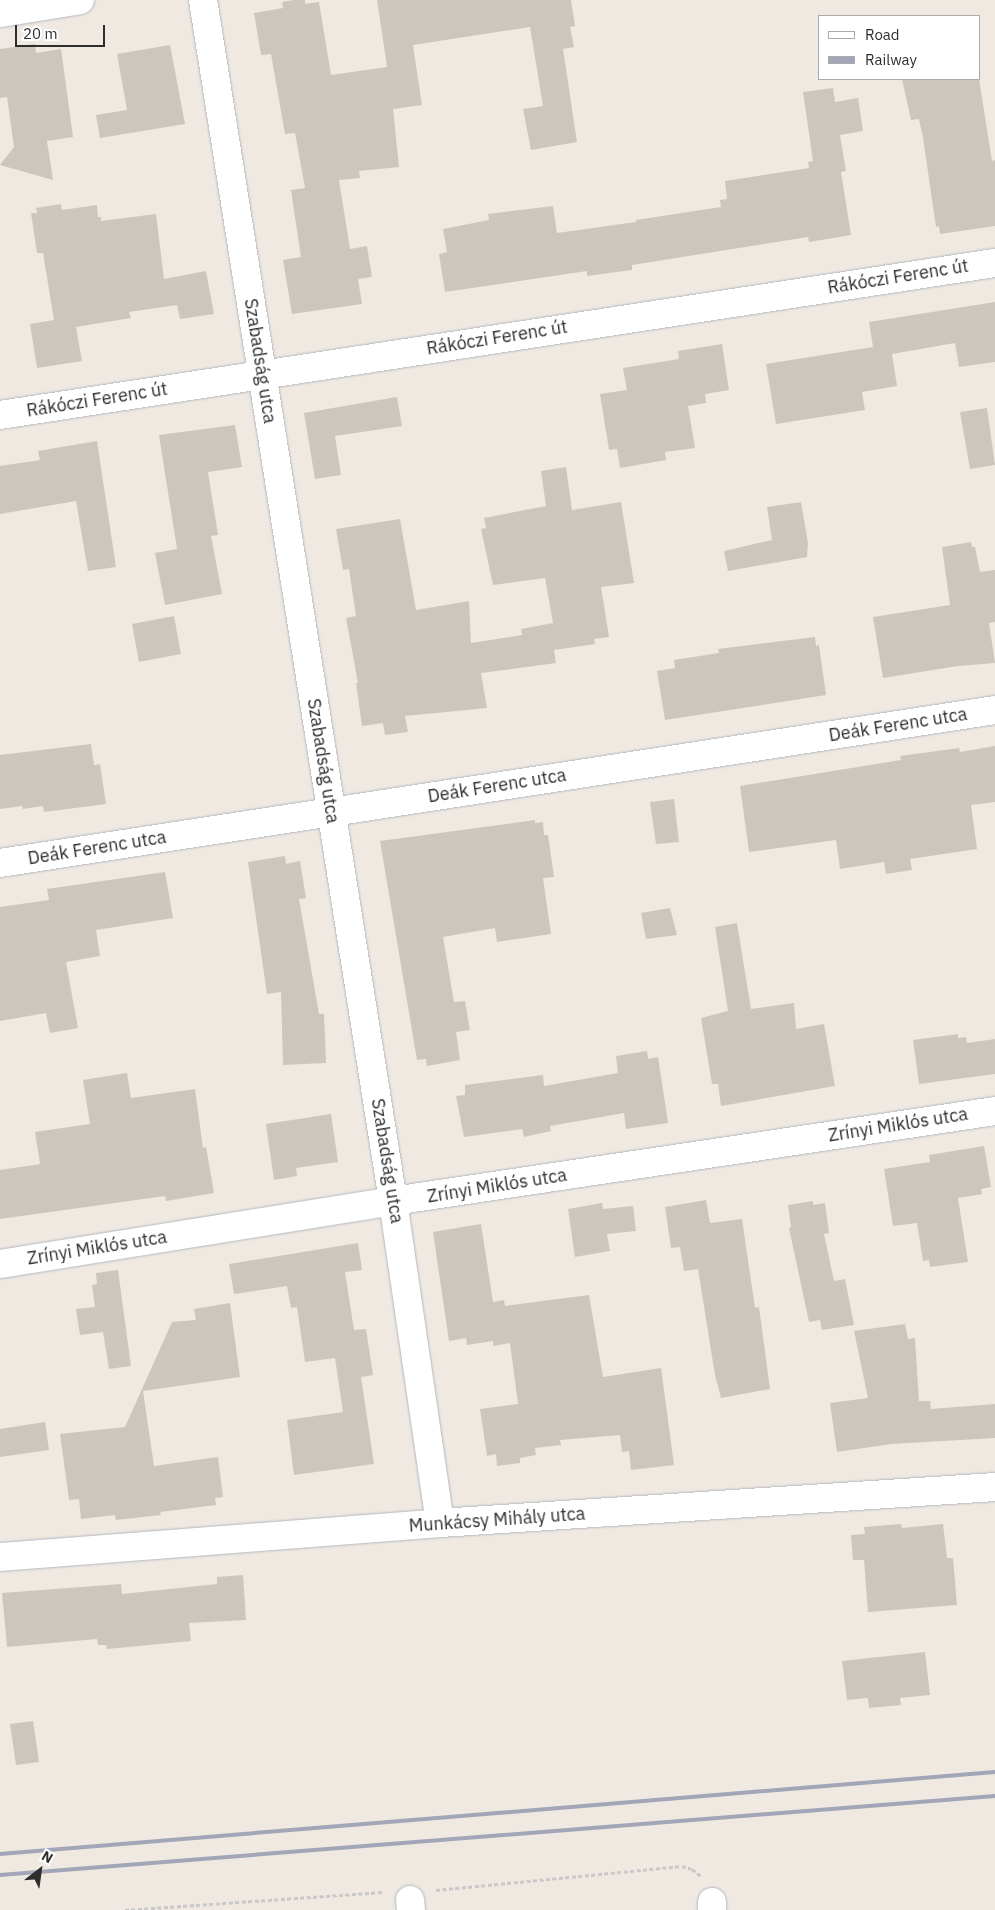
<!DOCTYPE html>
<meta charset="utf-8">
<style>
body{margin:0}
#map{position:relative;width:995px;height:1910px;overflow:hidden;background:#efe9e1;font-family:"IBM Plex Sans",sans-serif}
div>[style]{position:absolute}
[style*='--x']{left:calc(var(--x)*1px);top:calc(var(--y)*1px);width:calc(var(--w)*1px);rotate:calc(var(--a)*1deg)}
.building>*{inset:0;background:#cbc7bf}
.path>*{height:3px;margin-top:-1.5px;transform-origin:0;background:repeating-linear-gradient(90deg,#c9c9c9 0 4px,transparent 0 6.5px)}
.roads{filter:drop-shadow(0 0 1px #b4b7c1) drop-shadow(0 0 1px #b4b7c1)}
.street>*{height:28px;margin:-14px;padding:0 14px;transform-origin:14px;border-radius:14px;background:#fff}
.secondary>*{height:28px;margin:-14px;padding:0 14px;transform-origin:14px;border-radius:14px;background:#fff}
.rail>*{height:4px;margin:-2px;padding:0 2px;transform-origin:2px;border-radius:2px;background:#a3a6b8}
span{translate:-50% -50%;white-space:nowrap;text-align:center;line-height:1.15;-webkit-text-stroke:4px #fff;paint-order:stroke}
.street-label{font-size:18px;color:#2e2e2e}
.legend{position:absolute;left:818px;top:15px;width:162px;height:65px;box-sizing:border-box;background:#fff;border:1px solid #ababab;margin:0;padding:6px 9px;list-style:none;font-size:15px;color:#2e2e2e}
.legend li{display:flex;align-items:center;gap:10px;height:25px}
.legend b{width:25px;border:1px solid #ababab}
.north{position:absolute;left:15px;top:1845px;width:50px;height:50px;-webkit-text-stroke:4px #fff;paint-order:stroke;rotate:30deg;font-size:14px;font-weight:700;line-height:20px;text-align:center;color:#2e2e2e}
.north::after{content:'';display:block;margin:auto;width:18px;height:22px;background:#2e2e2e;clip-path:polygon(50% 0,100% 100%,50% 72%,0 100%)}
.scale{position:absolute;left:15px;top:25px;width:90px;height:22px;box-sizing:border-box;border:2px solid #2e2e2e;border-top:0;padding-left:6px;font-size:15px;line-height:18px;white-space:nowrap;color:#2e2e2e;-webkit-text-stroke:4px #fff;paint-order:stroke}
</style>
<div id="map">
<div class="building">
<i style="clip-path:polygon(294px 0,305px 0,305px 4px,319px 2px,331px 75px,387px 67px,377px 0,571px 0,575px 26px,570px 27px,574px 47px,563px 49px,577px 142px,531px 150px,523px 109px,543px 106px,530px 27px,413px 45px,422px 105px,393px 109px,399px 167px,359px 171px,360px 178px,339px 180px,350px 249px,367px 246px,372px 277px,358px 279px,362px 304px,292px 314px,283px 260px,301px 257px,291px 190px,305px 188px,295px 133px,285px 134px,271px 54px,261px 55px,254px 13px,283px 8px,282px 2px)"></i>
<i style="clip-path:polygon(35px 44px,36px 53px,61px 49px,73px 137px,47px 141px,53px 180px,0 165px,14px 147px,7px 97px,0 98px,0 49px)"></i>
<i style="clip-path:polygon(170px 45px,185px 124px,100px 138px,96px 115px,127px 110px,117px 54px)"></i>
<i style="clip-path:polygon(902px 79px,979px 79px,992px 161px,995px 160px,995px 226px,940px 234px,939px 226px,936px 227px,923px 138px,919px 119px,911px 120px)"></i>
<i style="clip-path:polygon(833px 88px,835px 102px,858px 98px,863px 131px,840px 135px,846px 171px,841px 172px,851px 235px,809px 242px,808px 237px,632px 265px,632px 270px,587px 276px,587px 271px,445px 292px,439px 254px,447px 252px,443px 229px,489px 220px,488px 214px,553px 206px,557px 233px,636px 222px,636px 220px,721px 207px,720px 200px,727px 199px,725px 181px,809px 168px,808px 162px,813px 161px,803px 92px)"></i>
<i style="clip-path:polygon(61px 204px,62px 210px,97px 205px,98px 217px,101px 217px,101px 221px,156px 214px,164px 279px,206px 271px,214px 314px,180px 319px,177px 305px,129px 312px,131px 318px,76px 327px,82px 361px,37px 368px,30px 324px,54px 320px,43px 253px,37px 253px,31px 213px,37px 213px,36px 208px)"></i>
<i style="clip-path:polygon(995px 302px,995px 362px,959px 367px,955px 343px,892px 354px,897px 386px,862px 392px,865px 410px,776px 424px,766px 364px,873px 347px,869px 322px)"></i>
<i style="clip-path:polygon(722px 344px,729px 390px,705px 394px,706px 403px,688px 406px,695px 448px,665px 452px,666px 460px,620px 468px,617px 449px,609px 450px,600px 394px,627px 390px,623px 368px,679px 359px,678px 351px)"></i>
<i style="clip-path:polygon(397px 397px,402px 426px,335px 436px,341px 475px,315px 479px,304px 413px)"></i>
<i style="clip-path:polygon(987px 408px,995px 465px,970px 469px,960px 412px)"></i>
<i style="clip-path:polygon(235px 425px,242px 467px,208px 472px,218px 535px,211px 536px,222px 594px,165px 605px,155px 553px,177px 549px,159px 435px)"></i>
<i style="clip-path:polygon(97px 441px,116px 567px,88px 571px,76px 501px,0 514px,0 466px,40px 460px,38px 451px)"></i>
<i style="clip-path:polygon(566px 467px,572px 510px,621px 502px,634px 583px,601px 587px,609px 637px,594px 639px,595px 644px,554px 650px,556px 663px,481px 673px,487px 708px,405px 716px,408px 732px,385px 735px,383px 723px,362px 726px,356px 683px,358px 683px,346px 618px,356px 616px,349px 569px,343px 570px,336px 529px,400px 519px,416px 610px,469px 601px,471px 643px,522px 635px,521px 629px,553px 623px,545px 578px,493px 585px,481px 529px,486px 528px,484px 518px,546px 506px,541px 471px)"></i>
<i style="clip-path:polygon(801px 502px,808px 543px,807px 557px,728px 571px,724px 551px,772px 540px,767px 507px)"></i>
<i style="clip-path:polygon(971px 542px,972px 547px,975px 547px,980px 572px,995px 570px,995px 622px,989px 623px,995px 663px,958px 666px,883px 678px,873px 617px,950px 605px,942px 547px)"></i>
<i style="clip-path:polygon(174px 616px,181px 654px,139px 662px,132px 624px)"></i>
<i style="clip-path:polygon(815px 637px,816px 646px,819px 645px,826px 695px,665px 720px,657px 671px,675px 668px,674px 660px,719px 653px,718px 649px)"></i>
<i style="clip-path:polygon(91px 744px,94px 765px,100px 764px,106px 804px,44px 812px,43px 806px,23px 809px,22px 806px,0 809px,0 755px)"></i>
<i style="clip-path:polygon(995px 746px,995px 802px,971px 805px,977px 849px,910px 859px,912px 870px,886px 874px,884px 862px,840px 869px,836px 840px,749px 852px,740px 786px,901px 760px,900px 756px,959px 748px,960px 752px)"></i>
<i style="clip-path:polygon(674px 799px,679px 842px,656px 844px,650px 802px)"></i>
<i style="clip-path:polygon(535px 820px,535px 823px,543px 822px,544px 835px,548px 835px,554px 877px,543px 878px,551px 934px,497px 942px,495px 928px,443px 937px,454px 1002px,465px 1001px,470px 1030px,456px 1032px,460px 1060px,427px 1066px,426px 1059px,417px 1060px,380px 841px)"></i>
<i style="clip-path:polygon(285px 856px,286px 864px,300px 861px,306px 898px,299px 899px,319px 1014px,324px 1014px,326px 1063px,283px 1065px,281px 992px,267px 994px,248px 862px)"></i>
<i style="clip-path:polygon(165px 872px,173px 918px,96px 930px,100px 956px,66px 962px,78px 1028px,50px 1033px,46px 1013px,0 1021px,0 907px,49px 900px,47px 889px)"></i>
<i style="clip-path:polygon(670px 908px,677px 935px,646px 939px,641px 913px)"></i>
<i style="clip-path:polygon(737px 923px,751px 1009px,794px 1003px,796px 1029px,824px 1024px,835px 1086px,721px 1106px,718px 1084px,712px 1084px,701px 1018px,728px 1011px,715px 927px)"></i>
<i style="clip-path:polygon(958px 1034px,958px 1038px,966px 1037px,967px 1043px,995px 1039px,995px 1074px,919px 1084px,913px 1040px)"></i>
<i style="clip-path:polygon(647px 1051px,648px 1059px,658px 1057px,668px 1123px,626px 1129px,624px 1113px,550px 1126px,551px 1131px,524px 1137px,522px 1129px,464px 1137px,456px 1096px,465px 1095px,465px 1085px,543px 1075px,544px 1086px,618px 1073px,616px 1056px)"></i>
<i style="clip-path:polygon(127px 1073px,131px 1098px,195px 1089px,203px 1148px,206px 1147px,214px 1193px,166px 1201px,165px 1196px,0 1219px,0 1170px,40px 1164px,35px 1132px,90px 1124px,83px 1080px)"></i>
<i style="clip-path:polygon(331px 1114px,338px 1162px,296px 1168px,297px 1176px,274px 1180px,266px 1124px)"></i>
<i style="clip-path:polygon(984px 1146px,991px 1187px,981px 1189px,982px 1194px,958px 1198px,968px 1262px,930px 1267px,929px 1260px,923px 1261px,917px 1223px,893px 1226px,884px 1169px,930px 1162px,929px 1155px)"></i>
<i style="clip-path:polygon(706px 1200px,710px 1223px,742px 1219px,755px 1308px,759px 1307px,770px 1389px,721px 1398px,715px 1375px,698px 1269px,684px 1271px,680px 1247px,671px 1248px,665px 1207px)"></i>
<i style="clip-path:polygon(813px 1201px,813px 1205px,825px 1203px,829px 1233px,824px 1234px,834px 1281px,845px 1279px,854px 1325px,822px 1330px,820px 1320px,809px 1322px,789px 1228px,791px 1227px,788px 1205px)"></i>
<i style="clip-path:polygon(602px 1203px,603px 1209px,633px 1206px,636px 1231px,607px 1234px,610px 1251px,575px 1257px,568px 1209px)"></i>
<i style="clip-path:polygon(481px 1224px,493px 1302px,504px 1300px,505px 1306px,589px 1295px,603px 1377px,661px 1368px,674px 1465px,631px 1470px,629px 1451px,622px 1452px,620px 1435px,560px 1440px,561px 1445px,535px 1448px,536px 1455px,520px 1458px,520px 1463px,497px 1466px,496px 1454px,487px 1456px,480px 1409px,518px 1404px,510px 1343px,493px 1346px,493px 1341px,467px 1345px,466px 1338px,449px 1341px,433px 1232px)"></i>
<i style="clip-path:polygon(358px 1243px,362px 1270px,345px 1272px,354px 1330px,366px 1329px,373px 1375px,361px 1377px,374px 1464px,294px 1475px,287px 1420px,343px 1412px,335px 1358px,305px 1362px,297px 1307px,291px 1308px,287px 1286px,234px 1294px,229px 1264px)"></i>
<i style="clip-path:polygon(118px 1270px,131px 1366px,109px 1369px,103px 1332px,80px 1335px,76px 1309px,95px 1307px,92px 1285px,97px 1284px,96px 1273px)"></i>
<i style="clip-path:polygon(230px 1303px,240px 1377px,143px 1391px,154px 1466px,218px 1457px,223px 1497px,215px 1498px,216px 1505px,160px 1512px,161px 1515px,116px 1520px,115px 1515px,81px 1519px,79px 1499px,69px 1500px,60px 1434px,125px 1427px,172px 1322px,196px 1320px,194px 1309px)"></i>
<i style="clip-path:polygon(905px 1324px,908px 1339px,915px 1338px,919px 1401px,930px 1401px,931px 1409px,995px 1404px,995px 1438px,891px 1444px,837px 1452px,830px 1403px,868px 1398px,854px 1331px)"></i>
<i style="clip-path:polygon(45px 1422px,49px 1450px,0 1457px,0 1429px)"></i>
<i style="clip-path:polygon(901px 1524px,902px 1528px,943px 1524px,947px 1558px,953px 1558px,957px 1605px,868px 1612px,864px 1560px,853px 1560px,851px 1535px,865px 1534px,864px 1527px)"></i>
<i style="clip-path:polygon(243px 1575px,246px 1620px,189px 1623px,191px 1641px,107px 1649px,106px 1645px,98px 1645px,97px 1639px,7px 1647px,2px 1593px,121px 1584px,122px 1594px,217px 1584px,217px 1577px)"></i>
<i style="clip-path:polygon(925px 1652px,930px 1695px,900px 1698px,901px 1705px,869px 1708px,868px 1698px,847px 1700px,842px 1661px)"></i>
<i style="clip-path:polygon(33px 1721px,39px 1762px,16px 1765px,10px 1724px)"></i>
</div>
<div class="path">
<i style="--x:436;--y:1890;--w:247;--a:-5.6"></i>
<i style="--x:682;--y:1866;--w:10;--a:17"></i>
<i style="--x:692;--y:1869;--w:11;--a:38"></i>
<i style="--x:125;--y:1910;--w:259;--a:-4"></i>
</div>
<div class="roads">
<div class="street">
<i style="--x:203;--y:0;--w:1216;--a:81.01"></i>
<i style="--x:393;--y:1201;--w:325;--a:81.7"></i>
<i style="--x:0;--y:13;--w:81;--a:-9.2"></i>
<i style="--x:0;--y:863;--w:1007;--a:-8.74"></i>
<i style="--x:0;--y:1264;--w:398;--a:-9.1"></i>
<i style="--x:393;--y:1201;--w:609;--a:-8.5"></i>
<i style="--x:0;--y:1557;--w:441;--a:-4.4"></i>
<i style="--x:440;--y:1523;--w:556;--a:-3.71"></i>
<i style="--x:410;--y:1900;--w:10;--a:84"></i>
<i style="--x:712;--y:1902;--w:8;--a:90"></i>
</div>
<div class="secondary">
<i style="--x:0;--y:415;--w:1007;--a:-8.69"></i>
</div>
</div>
<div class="rail">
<i style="--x:0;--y:1854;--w:998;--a:-4.71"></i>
<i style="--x:0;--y:1875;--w:998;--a:-4.54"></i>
</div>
<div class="street-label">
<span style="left:898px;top:277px;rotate:-9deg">Rákóczi Ferenc út</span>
<span style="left:497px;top:338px;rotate:-9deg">Rákóczi Ferenc út</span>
<span style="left:260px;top:361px;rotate:81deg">Szabadság utca</span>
<span style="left:97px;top:400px;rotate:-9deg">Rákóczi Ferenc út</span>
<span style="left:898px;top:725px;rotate:-9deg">Deák Ferenc utca</span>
<span style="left:323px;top:761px;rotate:81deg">Szabadság utca</span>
<span style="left:497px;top:786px;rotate:-9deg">Deák Ferenc utca</span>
<span style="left:97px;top:848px;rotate:-9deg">Deák Ferenc utca</span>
<span style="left:898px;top:1125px;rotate:-9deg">Zrínyi Miklós utca</span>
<span style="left:387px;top:1161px;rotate:81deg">Szabadság utca</span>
<span style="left:497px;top:1186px;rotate:-9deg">Zrínyi Miklós utca</span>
<span style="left:97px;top:1248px;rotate:-9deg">Zrínyi Miklós utca</span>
<span style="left:497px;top:1520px;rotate:-4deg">Munkácsy Mihály utca</span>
</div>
<ul class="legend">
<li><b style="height:6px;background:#fff"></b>Road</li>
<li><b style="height:6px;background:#a3a6b8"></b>Railway</li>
</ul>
<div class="north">N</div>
<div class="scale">20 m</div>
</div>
